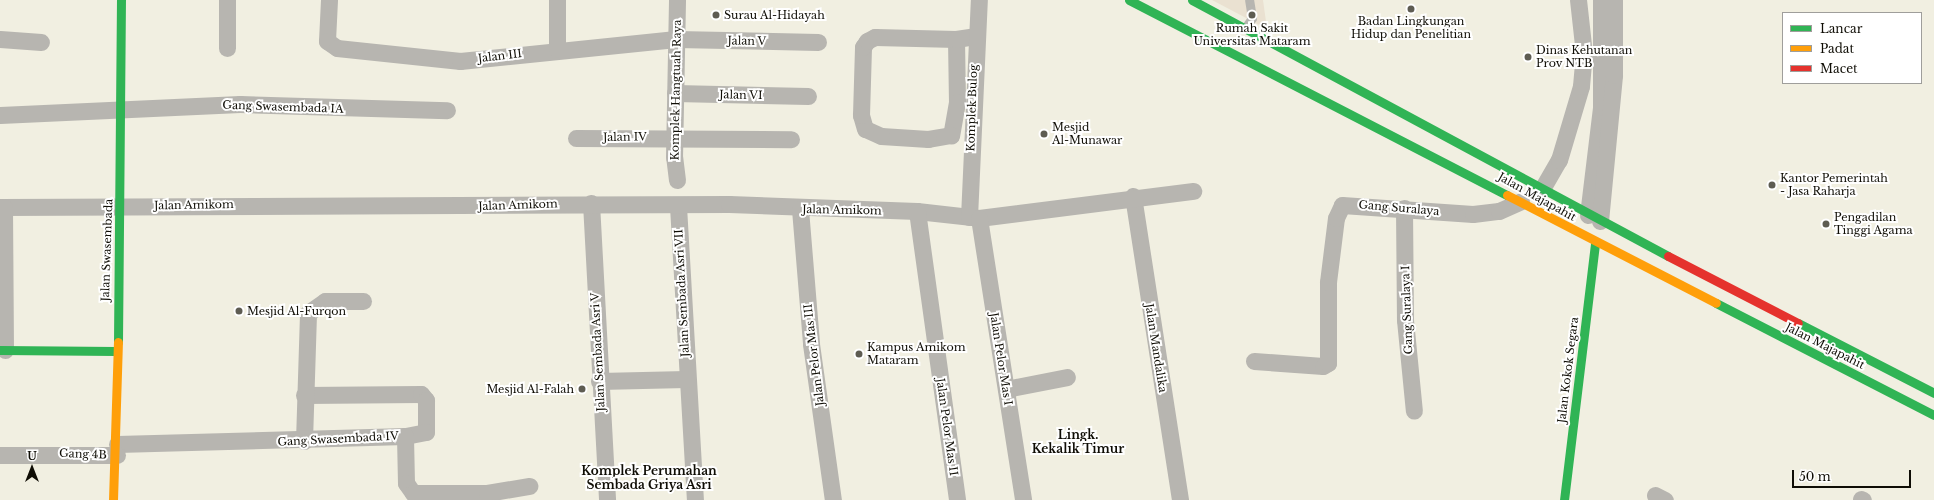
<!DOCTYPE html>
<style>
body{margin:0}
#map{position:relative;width:1934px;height:500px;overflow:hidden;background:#f1efe1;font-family:"Libre Baskerville",serif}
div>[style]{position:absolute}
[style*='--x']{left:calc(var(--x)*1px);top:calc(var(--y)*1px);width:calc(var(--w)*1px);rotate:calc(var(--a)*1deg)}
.medical>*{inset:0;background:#eae1d1}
.lane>*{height:9px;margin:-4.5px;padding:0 4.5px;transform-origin:4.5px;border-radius:4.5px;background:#b7b5b0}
.street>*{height:17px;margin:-8.5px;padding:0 8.5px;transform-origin:8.5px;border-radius:8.5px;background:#b7b5b0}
.fast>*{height:9px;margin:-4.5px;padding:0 4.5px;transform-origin:4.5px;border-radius:4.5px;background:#30b455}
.slow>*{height:9px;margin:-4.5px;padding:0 4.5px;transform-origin:4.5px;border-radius:4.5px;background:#ff9f0a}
.jam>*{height:9px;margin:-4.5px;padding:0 4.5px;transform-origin:4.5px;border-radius:4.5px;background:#e5322d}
.dots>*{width:11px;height:11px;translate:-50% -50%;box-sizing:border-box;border:2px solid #fff;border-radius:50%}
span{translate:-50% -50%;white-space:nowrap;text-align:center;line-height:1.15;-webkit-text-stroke:4px #fff;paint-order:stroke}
.poi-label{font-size:11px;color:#0f0d05}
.left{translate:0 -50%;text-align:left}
.right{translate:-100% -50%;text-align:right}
.street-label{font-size:11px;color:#0f0d05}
.neighbourhood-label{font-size:12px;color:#0f0d05;font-weight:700}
.legend{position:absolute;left:1782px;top:12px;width:140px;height:72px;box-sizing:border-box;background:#fff;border:1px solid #9f9e9b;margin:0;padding:5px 7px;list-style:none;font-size:12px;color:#0f0d05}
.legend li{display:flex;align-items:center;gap:8px;height:20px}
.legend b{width:20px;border:1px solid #9f9e9b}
.north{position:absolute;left:12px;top:448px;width:40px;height:40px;-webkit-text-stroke:3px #fff;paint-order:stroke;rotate:0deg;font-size:11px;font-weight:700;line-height:16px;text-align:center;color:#0f0d05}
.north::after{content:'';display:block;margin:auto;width:14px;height:18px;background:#0f0d05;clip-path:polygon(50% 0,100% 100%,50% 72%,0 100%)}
.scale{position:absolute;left:1792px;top:470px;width:119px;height:18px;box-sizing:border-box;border:2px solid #0f0d05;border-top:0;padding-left:5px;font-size:12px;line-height:14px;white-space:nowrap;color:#0f0d05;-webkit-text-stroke:3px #fff;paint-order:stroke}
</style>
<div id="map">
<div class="medical">
<i style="clip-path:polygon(1212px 0,1263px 0,1267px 29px)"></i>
</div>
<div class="lane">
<i style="--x:1245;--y:28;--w:12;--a:-55"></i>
<i style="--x:1252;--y:18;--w:18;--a:-99"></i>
</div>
<div class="street">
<i style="--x:227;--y:0;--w:48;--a:90"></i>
<i style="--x:329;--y:0;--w:41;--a:92.8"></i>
<i style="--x:327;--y:41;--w:12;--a:35"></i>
<i style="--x:337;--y:48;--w:124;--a:6"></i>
<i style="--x:460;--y:61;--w:217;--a:-5.8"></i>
<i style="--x:676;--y:39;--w:142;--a:1.2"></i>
<i style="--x:0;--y:39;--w:41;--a:4.2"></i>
<i style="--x:956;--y:39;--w:63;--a:89.1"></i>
<i style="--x:957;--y:102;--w:34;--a:100"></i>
<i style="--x:951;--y:135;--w:23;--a:170"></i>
<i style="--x:928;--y:139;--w:47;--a:-176.3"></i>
<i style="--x:881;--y:136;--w:17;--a:-156"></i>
<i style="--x:865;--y:129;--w:15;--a:-106"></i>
<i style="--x:861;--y:115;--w:68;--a:-88.3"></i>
<i style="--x:863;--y:47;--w:7;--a:-56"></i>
<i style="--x:867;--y:41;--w:9;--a:-27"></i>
<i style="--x:875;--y:37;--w:81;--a:1.4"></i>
<i style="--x:956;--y:39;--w:19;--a:-9"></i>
<i style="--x:557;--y:49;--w:49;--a:-90"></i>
<i style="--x:675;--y:93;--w:133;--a:1.3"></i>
<i style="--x:0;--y:115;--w:240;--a:-2.6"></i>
<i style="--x:240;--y:104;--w:207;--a:1.7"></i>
<i style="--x:576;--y:138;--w:215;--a:0.3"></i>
<i style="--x:677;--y:180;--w:23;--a:-97"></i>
<i style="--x:674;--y:157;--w:157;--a:-88.9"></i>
<i style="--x:1542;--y:189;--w:34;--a:-60"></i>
<i style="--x:1559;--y:160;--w:77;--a:-73.4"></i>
<i style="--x:1581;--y:86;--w:32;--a:-85"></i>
<i style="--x:1584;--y:54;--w:54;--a:-96.3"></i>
<i style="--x:1133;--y:196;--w:308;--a:81.2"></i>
<i style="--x:591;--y:203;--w:297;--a:86.9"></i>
<i style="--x:678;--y:206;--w:294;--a:86.7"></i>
<i style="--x:0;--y:207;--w:729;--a:-0.24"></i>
<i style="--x:729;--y:204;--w:188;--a:2.1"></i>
<i style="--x:917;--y:211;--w:62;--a:6.4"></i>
<i style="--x:979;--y:218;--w:216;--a:-7.2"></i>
<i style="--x:4;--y:207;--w:143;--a:89.6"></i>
<i style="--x:1404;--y:208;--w:112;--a:89.5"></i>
<i style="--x:1405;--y:320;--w:91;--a:84.4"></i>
<i style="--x:800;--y:209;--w:135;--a:85.3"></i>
<i style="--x:811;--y:344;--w:158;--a:82"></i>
<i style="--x:917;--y:211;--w:292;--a:82.1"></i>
<i style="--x:1588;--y:215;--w:109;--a:-83.1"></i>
<i style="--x:1601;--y:107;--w:107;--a:-90"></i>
<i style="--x:969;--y:217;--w:217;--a:-87.4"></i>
<i style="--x:979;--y:218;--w:285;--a:81.1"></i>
<i style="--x:1600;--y:221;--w:147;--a:-84.5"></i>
<i style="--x:1614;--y:75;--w:75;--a:-90"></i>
<i style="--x:1254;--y:361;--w:69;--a:4.1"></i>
<i style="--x:1323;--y:366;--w:6;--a:-31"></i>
<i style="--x:1328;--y:363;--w:81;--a:-90"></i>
<i style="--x:1328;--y:282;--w:64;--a:-82.9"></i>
<i style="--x:1336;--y:218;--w:14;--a:-65"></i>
<i style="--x:1342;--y:205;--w:131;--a:3.9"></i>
<i style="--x:1473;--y:214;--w:26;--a:-7"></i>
<i style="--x:1499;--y:211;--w:24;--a:-24"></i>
<i style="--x:599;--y:381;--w:87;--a:-1.3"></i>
<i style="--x:1006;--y:389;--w:62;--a:-11.1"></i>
<i style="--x:304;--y:395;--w:117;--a:-0.5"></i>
<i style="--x:421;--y:394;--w:8;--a:50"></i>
<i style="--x:426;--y:400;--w:32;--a:90"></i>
<i style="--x:426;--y:432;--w:21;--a:169"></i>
<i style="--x:304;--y:441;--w:128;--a:-88.2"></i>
<i style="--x:308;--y:313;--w:21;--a:-35"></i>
<i style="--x:325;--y:301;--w:38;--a:0"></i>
<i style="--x:117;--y:444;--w:288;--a:-1.6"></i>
<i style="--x:405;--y:436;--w:47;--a:88.8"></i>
<i style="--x:406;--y:483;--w:12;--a:55"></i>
<i style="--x:413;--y:493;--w:74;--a:0"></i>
<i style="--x:487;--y:493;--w:43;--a:-9.5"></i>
<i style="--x:0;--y:455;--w:117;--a:0"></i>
<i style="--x:1655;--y:495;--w:11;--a:27"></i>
<i style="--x:1861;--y:499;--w:2;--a:27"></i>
</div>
<div class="fast">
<i style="--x:1129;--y:0;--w:425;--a:27.3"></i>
<i style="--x:1192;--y:0;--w:540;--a:28.27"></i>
<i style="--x:1716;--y:303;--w:245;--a:27.2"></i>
<i style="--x:1798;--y:323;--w:153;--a:27.2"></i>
<i style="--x:118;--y:342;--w:342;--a:-89.5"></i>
<i style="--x:0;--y:350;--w:116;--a:0.5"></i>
<i style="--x:1564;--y:500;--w:259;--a:-83.1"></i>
</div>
<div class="slow">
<i style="--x:1507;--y:195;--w:235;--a:27.3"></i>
<i style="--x:113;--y:500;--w:158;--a:-88.2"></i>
</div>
<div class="jam">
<i style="--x:1668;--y:256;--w:146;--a:27.3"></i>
</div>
<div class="dots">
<i style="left:1411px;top:9px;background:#5e5c52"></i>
<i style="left:716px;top:15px;background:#5e5c52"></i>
<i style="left:1252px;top:15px;background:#5e5c52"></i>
<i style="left:1528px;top:57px;background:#5e5c52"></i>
<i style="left:1044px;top:134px;background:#5e5c52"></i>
<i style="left:1772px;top:185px;background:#5e5c52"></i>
<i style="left:1826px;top:224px;background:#5e5c52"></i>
<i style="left:239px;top:311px;background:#5e5c52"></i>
<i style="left:859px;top:354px;background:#5e5c52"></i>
<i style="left:582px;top:389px;background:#5e5c52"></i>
</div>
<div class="poi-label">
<span class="left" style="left:724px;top:15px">Surau Al-Hidayah</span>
<span style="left:1411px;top:28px">Badan Lingkungan<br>Hidup dan Penelitian</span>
<span style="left:1252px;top:35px">Rumah Sakit<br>Universitas Mataram</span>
<span class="left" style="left:1536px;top:57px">Dinas Kehutanan<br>Prov NTB</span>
<span class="left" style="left:1052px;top:134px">Mesjid<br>Al-Munawar</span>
<span class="left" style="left:1780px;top:185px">Kantor Pemerintah<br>- Jasa Raharja</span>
<span class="left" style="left:1834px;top:224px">Pengadilan<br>Tinggi Agama</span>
<span class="left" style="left:247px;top:311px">Mesjid Al-Furqon</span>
<span class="left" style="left:867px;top:354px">Kampus Amikom<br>Mataram</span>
<span class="right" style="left:574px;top:389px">Mesjid Al-Falah</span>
</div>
<div class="street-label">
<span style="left:747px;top:41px;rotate:1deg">Jalan V</span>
<span style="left:500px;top:56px;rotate:-7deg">Jalan III</span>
<span style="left:676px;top:90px;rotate:-89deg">Komplek Hangtuah Raya</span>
<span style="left:741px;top:95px;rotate:1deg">Jalan VI</span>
<span style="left:283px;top:107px;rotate:2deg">Gang Swasembada IA</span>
<span style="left:972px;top:108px;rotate:-88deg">Komplek Bulog</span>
<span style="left:625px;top:137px;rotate:-1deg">Jalan IV</span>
<span style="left:1537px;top:197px;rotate:29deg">Jalan Majapahit</span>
<span style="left:194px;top:205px;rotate:-1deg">Jalan Amikom</span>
<span style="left:518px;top:205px;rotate:-2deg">Jalan Amikom</span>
<span style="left:1399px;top:208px;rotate:5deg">Gang Suralaya</span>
<span style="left:842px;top:210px;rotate:1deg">Jalan Amikom</span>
<span style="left:107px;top:250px;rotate:-88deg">Jalan Swasembada</span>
<span style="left:682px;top:293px;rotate:-93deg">Jalan Sembada Asri VII</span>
<span style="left:1407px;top:310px;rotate:-92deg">Gang Suralaya I</span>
<span style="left:1825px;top:346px;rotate:27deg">Jalan Majapahit</span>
<span style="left:1156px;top:348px;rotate:81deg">Jalan Mandalika</span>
<span style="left:598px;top:352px;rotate:-93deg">Jalan Sembada Asri V</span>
<span style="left:814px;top:355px;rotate:-97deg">Jalan Pelor Mas III</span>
<span style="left:1001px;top:359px;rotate:81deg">Jalan Pelor Mas I</span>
<span style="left:1568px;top:370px;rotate:-83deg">Jalan Kokok Segara</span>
<span style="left:947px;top:427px;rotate:82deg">Jalan Pelor Mas II</span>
<span style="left:338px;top:439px;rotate:-3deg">Gang Swasembada IV</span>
<span style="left:83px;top:454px;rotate:2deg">Gang 4B</span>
</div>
<div class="neighbourhood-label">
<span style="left:1078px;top:442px">Lingk.<br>Kekalik Timur</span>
<span style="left:649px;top:478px">Komplek Perumahan<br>Sembada Griya Asri</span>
</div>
<ul class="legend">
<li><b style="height:5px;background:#30b455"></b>Lancar</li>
<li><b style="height:5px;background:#ff9f0a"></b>Padat</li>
<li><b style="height:5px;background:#e5322d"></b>Macet</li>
</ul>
<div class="north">U</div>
<div class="scale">50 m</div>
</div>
